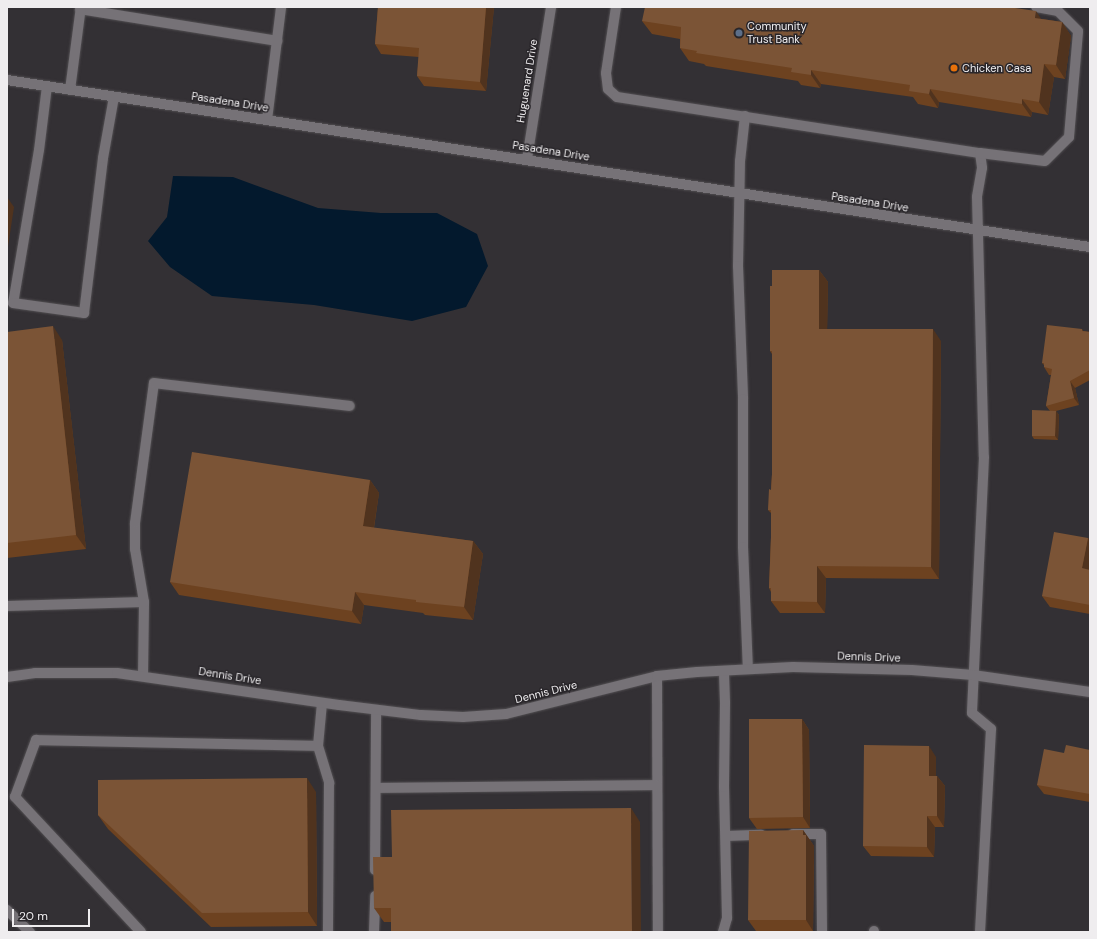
<!DOCTYPE html>
<style>
body{margin:0}
#map{position:relative;width:1097px;height:939px;overflow:hidden;background:#333034;font-family:"DM Sans",sans-serif}
div>[style]{position:absolute}
[style*='--x']{left:calc(var(--x)*1px);top:calc(var(--y)*1px);width:calc(var(--w)*1px);rotate:calc(var(--a)*1deg)}
.water>*{inset:0;background:#03192d}
.roads{filter:drop-shadow(0 0 1px #524f52) drop-shadow(0 0 1px #524f52)}
.service>*{height:10px;margin:-5px;padding:0 5px;transform-origin:5px;border-radius:5px;background:#767277}
.minor>*{height:10px;margin:-5px;padding:0 5px;transform-origin:5px;border-radius:5px;background:#767277}
.tertiary>*{height:10px;margin:-5px;padding:0 5px;transform-origin:5px;border-radius:5px;background:#767277}
.wall>*{inset:0;background:#6d4220}
.shaded-wall>*{inset:0;background:#50331e}
.building>*{inset:0;background:#7b5436}
.dots>*{width:11px;height:11px;translate:-50% -50%;box-sizing:border-box;border:2px solid #29262a;border-radius:50%}
span{translate:-50% -50%;white-space:nowrap;text-align:center;line-height:1.15;-webkit-text-stroke:3px #29262a;paint-order:stroke}
.poi-label{font-size:11px;color:#efedef}
.left{translate:0 -50%;text-align:left}
.street-label{font-size:11px;color:#efedef}
.frame{position:absolute;inset:0;border:8px solid #efedef;pointer-events:none}
.scale{position:absolute;left:12px;top:909px;width:78px;height:18px;box-sizing:border-box;border:2px solid #efedef;border-top:0;padding-left:5px;font-size:12px;line-height:14px;white-space:nowrap;color:#efedef;-webkit-text-stroke:3px #29262a;paint-order:stroke}
</style>
<div id="map">
<div class="water">
<i style="clip-path:polygon(173px 176px,233px 177px,318px 208px,381px 213px,437px 213px,477px 234px,488px 266px,466px 307px,412px 321px,314px 305px,212px 296px,170px 267px,148px 241px,167px 217px)"></i>
</div>
<div class="roads">
<div class="service">
<i style="--x:616;--y:7;--w:67;--a:98.6"></i>
<i style="--x:606;--y:73;--w:16;--a:83"></i>
<i style="--x:608;--y:89;--w:12;--a:42"></i>
<i style="--x:617;--y:97;--w:367;--a:8.8"></i>
<i style="--x:980;--y:153;--w:15;--a:82"></i>
<i style="--x:982;--y:168;--w:29;--a:100"></i>
<i style="--x:977;--y:197;--w:260;--a:88.5"></i>
<i style="--x:984;--y:457;--w:256;--a:92.7"></i>
<i style="--x:972;--y:713;--w:25;--a:40"></i>
<i style="--x:991;--y:729;--w:203;--a:93.1"></i>
<i style="--x:80;--y:9;--w:200;--a:9.2"></i>
<i style="--x:47;--y:86;--w:64;--a:97.1"></i>
<i style="--x:39;--y:150;--w:155;--a:99.6"></i>
<i style="--x:13;--y:303;--w:72;--a:8"></i>
<i style="--x:84;--y:313;--w:156;--a:-83"></i>
<i style="--x:103;--y:158;--w:62;--a:-79.8"></i>
<i style="--x:70;--y:90;--w:84;--a:-82.5"></i>
<i style="--x:745;--y:116;--w:45;--a:96.3"></i>
<i style="--x:740;--y:161;--w:105;--a:91.1"></i>
<i style="--x:738;--y:266;--w:133;--a:87.8"></i>
<i style="--x:743;--y:399;--w:148;--a:90"></i>
<i style="--x:743;--y:547;--w:122;--a:87.7"></i>
<i style="--x:267;--y:120;--w:114;--a:-82.9"></i>
<i style="--x:980;--y:153;--w:65;--a:7"></i>
<i style="--x:1045;--y:161;--w:34;--a:-45"></i>
<i style="--x:1069;--y:137;--w:106;--a:-85.1"></i>
<i style="--x:1078;--y:31;--w:28;--a:-135"></i>
<i style="--x:1058;--y:11;--w:22;--a:-170"></i>
<i style="--x:7;--y:606;--w:137;--a:-1.7"></i>
<i style="--x:143;--y:676;--w:74;--a:-89.2"></i>
<i style="--x:144;--y:602;--w:54;--a:-99.6"></i>
<i style="--x:135;--y:549;--w:26;--a:-90"></i>
<i style="--x:135;--y:523;--w:141;--a:-82.3"></i>
<i style="--x:154;--y:383;--w:197;--a:6.7"></i>
<i style="--x:657;--y:676;--w:256;--a:89.8"></i>
<i style="--x:322;--y:703;--w:43;--a:95.3"></i>
<i style="--x:318;--y:746;--w:39;--a:73"></i>
<i style="--x:329;--y:783;--w:149;--a:90.4"></i>
<i style="--x:376;--y:788;--w:281;--a:-0.6"></i>
<i style="--x:793;--y:834;--w:28;--a:0"></i>
<i style="--x:821;--y:834;--w:98;--a:89.4"></i>
<i style="--x:726;--y:836;--w:35;--a:-2"></i>
<i style="--x:375;--y:870;--w:160;--a:-89.6"></i>
<i style="--x:141;--y:932;--w:185;--a:-133"></i>
<i style="--x:15;--y:797;--w:61;--a:-69.8"></i>
<i style="--x:36;--y:740;--w:282;--a:1.2"></i>
<i style="--x:374;--y:932;--w:36;--a:-88"></i>
<i style="--x:723;--y:932;--w:15;--a:-74"></i>
<i style="--x:727;--y:918;--w:131;--a:-91.3"></i>
<i style="--x:724;--y:787;--w:85;--a:-89.3"></i>
<i style="--x:725;--y:702;--w:31;--a:-92"></i>
<i style="--x:874;--y:932;--w:1;--a:-90"></i>
</div>
<div class="minor">
<i style="--x:527;--y:159;--w:154;--a:-81"></i>
<i style="--x:7;--y:677;--w:28;--a:-8"></i>
<i style="--x:35;--y:673;--w:82;--a:0"></i>
<i style="--x:117;--y:673;--w:224;--a:8.2"></i>
<i style="--x:339;--y:705;--w:83;--a:7"></i>
<i style="--x:421;--y:715;--w:42;--a:2.7"></i>
<i style="--x:463;--y:717;--w:43;--a:-4"></i>
<i style="--x:506;--y:714;--w:156;--a:-14.1"></i>
<i style="--x:657;--y:676;--w:40;--a:-5.7"></i>
<i style="--x:697;--y:672;--w:96;--a:-3"></i>
<i style="--x:793;--y:667;--w:119;--a:1.4"></i>
<i style="--x:912;--y:670;--w:61;--a:4.7"></i>
<i style="--x:973;--y:675;--w:118;--a:8.3"></i>
</div>
<div class="tertiary">
<i style="--x:7;--y:80;--w:1096;--a:8.77"></i>
<i style="--x:7;--y:910;--w:32;--a:44"></i>
</div>
</div>
<div class="wall">
<i style="clip-path:polygon(378px 7px,494px 7px,486px 91px,424px 86px,417px 76px,419px 57px,381px 54px,375px 44px)"></i>
<i style="clip-path:polygon(1042px 19px,1062px 22px,1071px 36px,1065px 79px,1054px 77px,1048px 115px,1032px 112px,1031px 117px,939px 102px,938px 108px,918px 104px,913px 97px,821px 84px,820px 88px,801px 85px,798px 81px,706px 66px,704px 64px,689px 61px,680px 48px,680px 39px,652px 34px,642px 21px)"></i>
<i style="clip-path:polygon(819px 270px,828px 282px,827px 329px,941px 341px,939px 579px,826px 578px,825px 613px,780px 613px,771px 601px,771px 592px,769px 588px,771px 537px,771px 513px,768px 510px,771px 490px,772px 474px,772px 354px,770px 351px,772px 286px)"></i>
<i style="clip-path:polygon(1082px 329px,1083px 331px,1090px 332px,1090px 380px,1075px 388px,1079px 405px,1056px 411px,1059px 415px,1058px 440px,1034px 439px,1032px 436px,1050px 411px,1046px 406px,1051px 375px,1049px 375px,1044px 367px,1044px 365px,1042px 363px)"></i>
<i style="clip-path:polygon(7px 332px,62px 340px,86px 549px,7px 558px)"></i>
<i style="clip-path:polygon(370px 480px,379px 493px,374px 528px,473px 541px,483px 554px,473px 620px,425px 615px,423px 613px,364px 605px,361px 624px,179px 595px,170px 582px)"></i>
<i style="clip-path:polygon(1088px 538px,1090px 541px,1090px 614px,1050px 607px,1042px 596px)"></i>
<i style="clip-path:polygon(802px 719px,809px 730px,810px 828px,757px 829px,749px 818px)"></i>
<i style="clip-path:polygon(1090px 750px,1090px 802px,1044px 794px,1037px 785px,1064px 753px)"></i>
<i style="clip-path:polygon(936px 757px,936px 776px,937px 776px,945px 786px,944px 827px,935px 827px,934px 857px,871px 856px,863px 846px)"></i>
<i style="clip-path:polygon(316px 792px,317px 926px,211px 927px,108px 829px,98px 815px)"></i>
<i style="clip-path:polygon(640px 822px,391px 922px,384px 922px,374px 908px,392px 857px)"></i>
<i style="clip-path:polygon(803px 830px,814px 846px,813px 931px,756px 931px,748px 920px)"></i>
</div>
<div class="shaded-wall">
<i style="clip-path:polygon(486px 7px,494px 7px,486px 91px,480px 82px)"></i>
<i style="clip-path:polygon(1036px 11px,1045px 25px,1035px 18px)"></i>
<i style="clip-path:polygon(1062px 22px,1071px 36px,1065px 79px,1056px 65px)"></i>
<i style="clip-path:polygon(1044px 64px,1054px 77px,1048px 115px,1039px 102px)"></i>
<i style="clip-path:polygon(811px 70px,821px 84px,820px 88px,811px 75px)"></i>
<i style="clip-path:polygon(930px 89px,939px 102px,938px 108px,929px 94px)"></i>
<i style="clip-path:polygon(1022px 99px,1032px 112px,1031px 117px,1022px 104px)"></i>
<i style="clip-path:polygon(7px 197px,14px 207px,7px 253px)"></i>
<i style="clip-path:polygon(819px 270px,828px 282px,827px 341px,819px 329px)"></i>
<i style="clip-path:polygon(53px 326px,62px 340px,86px 549px,76px 535px)"></i>
<i style="clip-path:polygon(933px 329px,941px 341px,939px 579px,931px 567px)"></i>
<i style="clip-path:polygon(1070px 381px,1075px 388px,1079px 405px,1074px 398px)"></i>
<i style="clip-path:polygon(1056px 411px,1059px 415px,1058px 440px,1055px 436px)"></i>
<i style="clip-path:polygon(370px 480px,379px 493px,372px 539px,363px 526px)"></i>
<i style="clip-path:polygon(1088px 538px,1090px 541px,1090px 579px,1082px 568px)"></i>
<i style="clip-path:polygon(473px 541px,483px 554px,473px 620px,464px 607px)"></i>
<i style="clip-path:polygon(817px 566px,826px 578px,825px 613px,817px 602px)"></i>
<i style="clip-path:polygon(355px 592px,364px 605px,361px 624px,352px 611px)"></i>
<i style="clip-path:polygon(802px 719px,809px 730px,810px 828px,803px 817px)"></i>
<i style="clip-path:polygon(929px 746px,936px 757px,936px 787px,929px 776px)"></i>
<i style="clip-path:polygon(937px 776px,945px 786px,944px 827px,937px 816px)"></i>
<i style="clip-path:polygon(307px 778px,316px 792px,317px 926px,308px 912px)"></i>
<i style="clip-path:polygon(631px 808px,640px 822px,641px 932px,632px 932px)"></i>
<i style="clip-path:polygon(927px 816px,935px 827px,934px 857px,927px 847px)"></i>
<i style="clip-path:polygon(803px 830px,814px 846px,813px 931px,806px 920px)"></i>
</div>
<div class="building">
<i style="clip-path:polygon(378px 7px,486px 7px,480px 82px,417px 76px,419px 48px,375px 44px)"></i>
<i style="clip-path:polygon(645px 7px,1008px 7px,1036px 11px,1035px 18px,1062px 22px,1056px 65px,1044px 64px,1039px 102px,1022px 99px,1022px 104px,930px 89px,929px 94px,909px 91px,910px 85px,811px 70px,811px 75px,791px 72px,792px 68px,696px 53px,697px 51px,680px 48px,681px 27px,642px 21px)"></i>
<i style="clip-path:polygon(772px 270px,819px 270px,819px 329px,933px 329px,931px 567px,817px 566px,817px 602px,771px 601px,771px 588px,769px 588px,771px 537px,771px 510px,768px 510px,769px 489px,771px 490px,772px 474px,772px 351px,770px 351px,770px 286px,772px 286px)"></i>
<i style="clip-path:polygon(1047px 325px,1082px 329px,1082px 331px,1090px 332px,1090px 370px,1070px 381px,1074px 398px,1046px 406px,1052px 369px,1044px 367px,1044px 363px,1042px 363px)"></i>
<i style="clip-path:polygon(53px 326px,76px 535px,7px 543px,7px 332px)"></i>
<i style="clip-path:polygon(1032px 410px,1056px 411px,1055px 436px,1032px 436px)"></i>
<i style="clip-path:polygon(192px 452px,370px 480px,363px 526px,473px 541px,464px 607px,416px 602px,416px 600px,355px 592px,352px 611px,170px 582px)"></i>
<i style="clip-path:polygon(1054px 532px,1088px 538px,1082px 568px,1090px 570px,1090px 605px,1042px 596px)"></i>
<i style="clip-path:polygon(749px 719px,802px 719px,803px 817px,749px 818px)"></i>
<i style="clip-path:polygon(864px 745px,929px 746px,929px 776px,937px 776px,937px 816px,927px 816px,927px 847px,863px 846px)"></i>
<i style="clip-path:polygon(1066px 745px,1090px 750px,1090px 794px,1037px 785px,1044px 749px,1064px 753px)"></i>
<i style="clip-path:polygon(307px 778px,308px 912px,202px 913px,98px 815px,98px 780px)"></i>
<i style="clip-path:polygon(631px 808px,632px 932px,391px 932px,391px 908px,374px 908px,373px 857px,392px 857px,391px 810px)"></i>
<i style="clip-path:polygon(803px 830px,803px 835px,806px 835px,806px 920px,748px 920px,749px 831px)"></i>
</div>
<div class="dots">
<i style="left:739px;top:33px;background:#5c6f8a"></i>
<i style="left:954px;top:68px;background:#e8710a"></i>
</div>
<div class="poi-label">
<span class="left" style="left:747px;top:33px">Community<br>Trust Bank</span>
<span class="left" style="left:962px;top:68px">Chicken Casa</span>
</div>
<div class="street-label">
<span style="left:527px;top:81px;rotate:-81deg">Huguenard Drive</span>
<span style="left:230px;top:102px;rotate:9deg">Pasadena Drive</span>
<span style="left:551px;top:151px;rotate:9deg">Pasadena Drive</span>
<span style="left:870px;top:202px;rotate:9deg">Pasadena Drive</span>
<span style="left:869px;top:657px;rotate:2deg">Dennis Drive</span>
<span style="left:230px;top:676px;rotate:9deg">Dennis Drive</span>
<span style="left:546px;top:692px;rotate:-14deg">Dennis Drive</span>
</div>
<div class="frame"></div>
<div class="scale">20 m</div>
</div>
